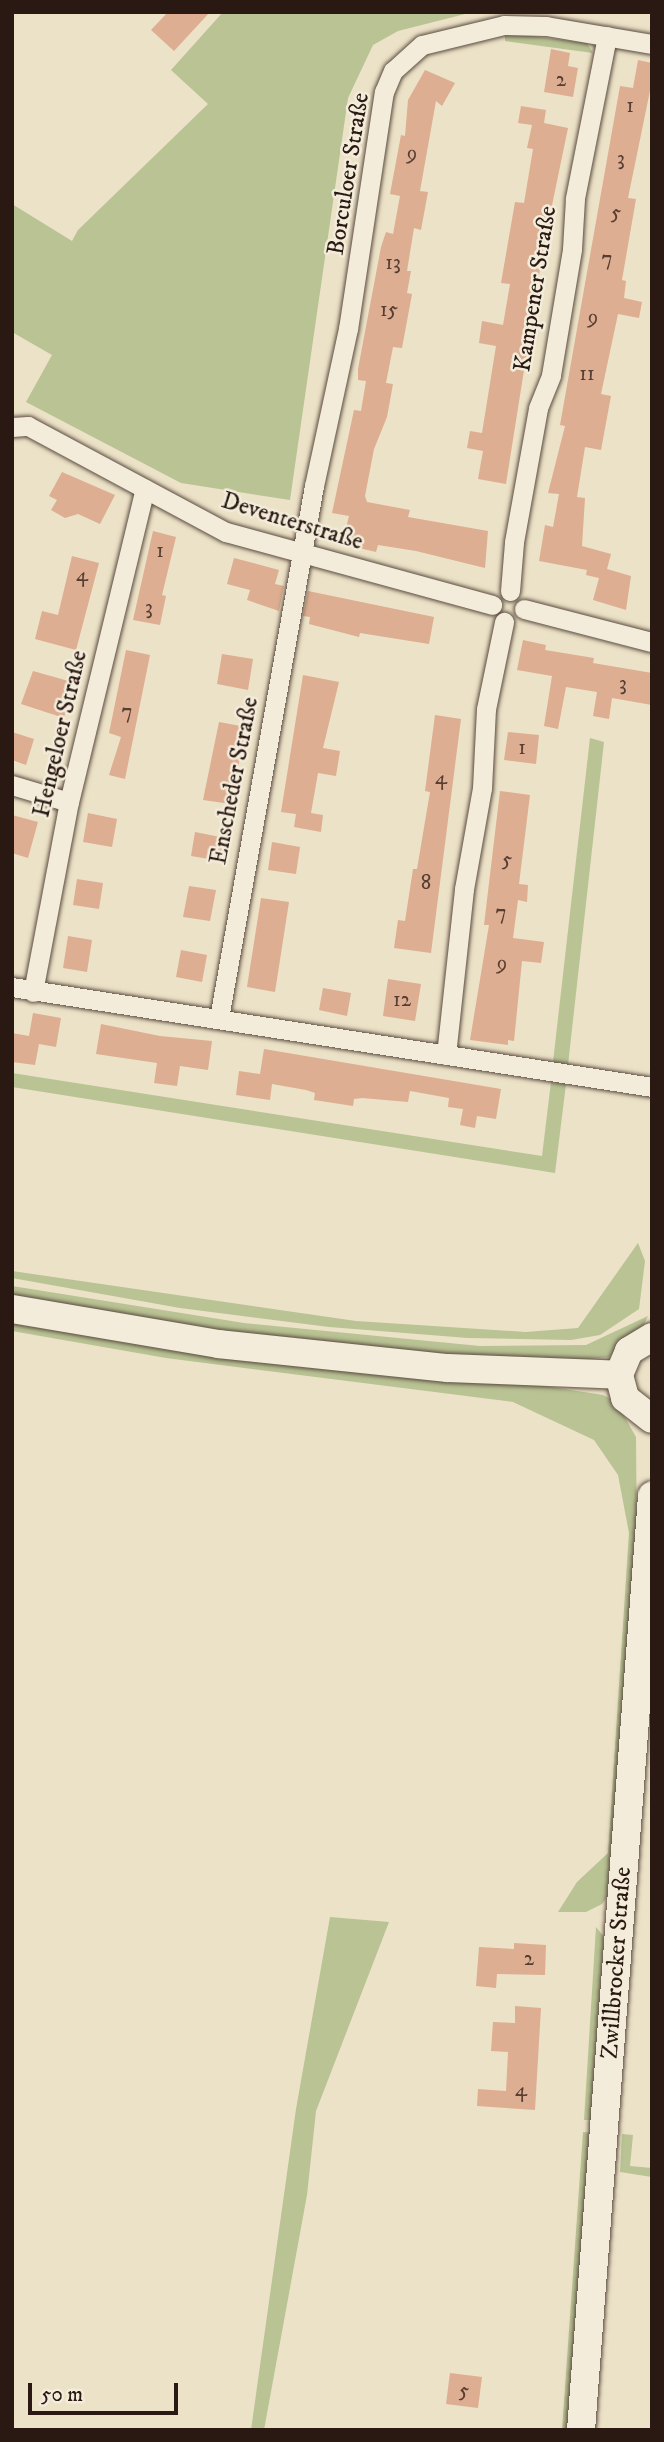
<!DOCTYPE html>
<meta charset="utf-8">
<style>
body{margin:0}
#map{position:relative;width:664px;height:2442px;overflow:hidden;background:#ece2c7;font-family:"IM FELL DW Pica",serif}
div>[style]{position:absolute}
[style*='--x']{left:calc(var(--x)*1px);top:calc(var(--y)*1px);width:calc(var(--w)*1px);rotate:calc(var(--a)*1deg)}
.green>*{inset:0;background:#b9c394}
.building>*{inset:0;background:#ddae91}
.roads{filter:drop-shadow(0 0 2px #5a4b3f) drop-shadow(0 0 2px #5a4b3f)}
.minor>*{height:19px;margin:-9.5px;padding:0 9.5px;transform-origin:9.5px;border-radius:9.5px;background:#f3ecdb}
.secondary>*{height:28px;margin:-14px;padding:0 14px;transform-origin:14px;border-radius:14px;background:#f3ecdb}
span{translate:-50% -50%;white-space:nowrap;text-align:center;line-height:1.15;-webkit-text-stroke:5px #f3ecdb;paint-order:stroke}
.number-label{font-size:21px;color:#573e32}
.number-label span{-webkit-text-stroke-width:0}
.street-label{font-size:24px;color:#2a1912}
.frame{position:absolute;inset:0;border:14px solid #2a1912;pointer-events:none}
.scale{position:absolute;left:28px;top:2383px;width:150px;height:32px;box-sizing:border-box;border:4px solid #2a1912;border-top:0;padding-left:9px;font-size:21px;line-height:24px;white-space:nowrap;color:#2a1912;-webkit-text-stroke:5px #f3ecdb;paint-order:stroke}
</style>
<div id="map">
<div class="green">
<i style="clip-path:polygon(223px 12px,473px 12px,398px 31px,373px 45px,348px 98px,290px 500px,181px 483px,26px 402px,52px 355px,12px 332px,12px 204px,72px 241px,78px 230px,208px 104px,171px 70px)"></i>
<i style="clip-path:polygon(505px 33px,587px 43px,593px 53px,505px 41px)"></i>
<i style="clip-path:polygon(590px 738px,604px 742px,568px 1065px,553px 1062px)"></i>
<i style="clip-path:polygon(12px 1073px,542px 1156px,551px 1082px,566px 1084px,555px 1173px,12px 1087px)"></i>
<i style="clip-path:polygon(638px 1243px,645px 1261px,639px 1309px,600px 1335px,571px 1340px,468px 1338px,329px 1327px,180px 1308px,12px 1278px,12px 1271px,356px 1321px,526px 1332px,578px 1328px)"></i>
<i style="clip-path:polygon(12px 1286px,244px 1323px,480px 1346px,586px 1345px,648px 1316px,639px 1335px,609px 1357px,559px 1362px,356px 1351px,12px 1300px)"></i>
<i style="clip-path:polygon(12px 1320px,558px 1388px,603px 1395px,616px 1402px,636px 1437px,637px 1557px,610px 1893px,602px 1904px,586px 1912px,558px 1912px,577px 1882px,608px 1853px,629px 1533px,618px 1475px,594px 1440px,513px 1402px,166px 1358px,12px 1331px)"></i>
<i style="clip-path:polygon(330px 1917px,389px 1922px,316px 2111px,307px 2195px,264px 2430px,251px 2430px,296px 2109px)"></i>
<i style="clip-path:polygon(596px 1927px,605px 1938px,594px 2120px,584px 2120px)"></i>
<i style="clip-path:polygon(583px 2132px,593px 2133px,571px 2426px,562px 2430px)"></i>
<i style="clip-path:polygon(622px 2134px,633px 2135px,630px 2166px,652px 2168px,652px 2177px,620px 2172px)"></i>
</div>
<div class="building">
<i style="clip-path:polygon(168px 12px,210px 12px,174px 51px,151px 30px)"></i>
<i style="clip-path:polygon(551px 49px,570px 53px,568px 66px,578px 68px,573px 97px,544px 92px)"></i>
<i style="clip-path:polygon(638px 60px,652px 63px,652px 81px,628px 198px,636px 199px,622px 280px,626px 281px,624px 298px,642px 302px,639px 318px,618px 314px,601px 394px,611px 396px,601px 450px,585px 447px,577px 497px,585px 498px,582px 546px,611px 554px,607px 569px,631px 576px,626px 610px,593px 600px,599px 578px,586px 575px,587px 570px,539px 561px,545px 525px,553px 527px,559px 494px,548px 493px,565px 426px,560px 425px,620px 86px,633px 88px)"></i>
<i style="clip-path:polygon(425px 70px,455px 83px,442px 106px,436px 101px,420px 191px,428px 192px,421px 230px,414px 228px,407px 271px,411px 271px,407px 293px,412px 294px,402px 348px,393px 347px,386px 383px,393px 384px,387px 417px,374px 449px,365px 496px,367px 502px,410px 510px,408px 517px,488px 531px,485px 568px,416px 551px,378px 545px,376px 552px,342px 544px,349px 516px,332px 513px,354px 410px,361px 411px,366px 381px,358px 380px,358px 369px,381px 247px,386px 232px,393px 234px,400px 196px,390px 194px,401px 135px,405px 136px,408px 100px)"></i>
<i style="clip-path:polygon(521px 106px,546px 110px,544px 123px,568px 128px,544px 244px,506px 484px,478px 479px,483px 451px,467px 448px,470px 431px,482px 433px,496px 346px,479px 343px,482px 321px,503px 325px,510px 284px,501px 283px,515px 202px,524px 203px,533px 149px,527px 148px,532px 125px,518px 123px)"></i>
<i style="clip-path:polygon(62px 472px,115px 495px,100px 524px,78px 514px,65px 518px,51px 510px,57px 500px,49px 496px)"></i>
<i style="clip-path:polygon(153px 531px,176px 537px,162px 595px,166px 596px,160px 625px,133px 620px)"></i>
<i style="clip-path:polygon(72px 556px,99px 563px,76px 650px,35px 639px,42px 611px,58px 615px)"></i>
<i style="clip-path:polygon(234px 558px,279px 570px,275px 584px,284px 586px,279px 611px,247px 600px,250px 590px,227px 584px)"></i>
<i style="clip-path:polygon(308px 591px,434px 617px,429px 644px,360px 633px,359px 637px,309px 624px,310px 617px,303px 616px)"></i>
<i style="clip-path:polygon(523px 640px,546px 645px,545px 650px,594px 658px,593px 663px,652px 673px,652px 705px,612px 698px,609px 719px,593px 716px,597px 692px,566px 687px,558px 729px,544px 726px,552px 676px,517px 670px)"></i>
<i style="clip-path:polygon(126px 650px,150px 655px,125px 779px,109px 775px,121px 737px,109px 733px)"></i>
<i style="clip-path:polygon(222px 654px,253px 659px,248px 690px,217px 684px)"></i>
<i style="clip-path:polygon(33px 671px,72px 682px,64px 718px,21px 704px)"></i>
<i style="clip-path:polygon(303px 675px,339px 682px,323px 748px,340px 751px,336px 776px,318px 773px,311px 813px,323px 815px,321px 832px,294px 827px,296px 814px,281px 812px)"></i>
<i style="clip-path:polygon(435px 715px,461px 719px,431px 953px,394px 948px,398px 920px,405px 921px,413px 869px,417px 869px,430px 792px,425px 791px)"></i>
<i style="clip-path:polygon(219px 722px,246px 727px,231px 804px,203px 800px)"></i>
<i style="clip-path:polygon(12px 732px,34px 739px,26px 765px,12px 760px)"></i>
<i style="clip-path:polygon(508px 732px,539px 735px,536px 764px,504px 760px)"></i>
<i style="clip-path:polygon(500px 791px,530px 795px,519px 884px,528px 885px,527px 902px,518px 900px,513px 938px,544px 942px,541px 963px,522px 961px,514px 1041px,508px 1040px,508px 1045px,470px 1040px,489px 925px,484px 925px)"></i>
<i style="clip-path:polygon(88px 813px,117px 819px,112px 847px,83px 842px)"></i>
<i style="clip-path:polygon(12px 815px,38px 822px,28px 858px,12px 853px)"></i>
<i style="clip-path:polygon(195px 832px,225px 838px,221px 861px,191px 856px)"></i>
<i style="clip-path:polygon(272px 842px,300px 847px,296px 874px,268px 870px)"></i>
<i style="clip-path:polygon(77px 879px,103px 883px,99px 909px,73px 905px)"></i>
<i style="clip-path:polygon(189px 886px,216px 890px,210px 921px,183px 917px)"></i>
<i style="clip-path:polygon(261px 898px,289px 902px,275px 992px,247px 987px)"></i>
<i style="clip-path:polygon(68px 936px,92px 940px,87px 972px,63px 968px)"></i>
<i style="clip-path:polygon(181px 950px,207px 955px,202px 982px,176px 977px)"></i>
<i style="clip-path:polygon(388px 979px,421px 984px,415px 1021px,383px 1016px)"></i>
<i style="clip-path:polygon(323px 988px,351px 993px,347px 1016px,319px 1010px)"></i>
<i style="clip-path:polygon(33px 1013px,61px 1018px,56px 1047px,39px 1044px,35px 1065px,12px 1062px,12px 1033px,29px 1036px)"></i>
<i style="clip-path:polygon(101px 1024px,160px 1036px,212px 1041px,208px 1070px,180px 1066px,177px 1086px,154px 1083px,157px 1063px,96px 1054px)"></i>
<i style="clip-path:polygon(264px 1049px,501px 1089px,496px 1119px,477px 1116px,475px 1128px,460px 1125px,463px 1109px,448px 1107px,449px 1098px,410px 1091px,408px 1102px,362px 1098px,354px 1099px,353px 1106px,314px 1100px,315px 1093px,306px 1090px,272px 1084px,270px 1100px,236px 1095px,239px 1071px,260px 1074px)"></i>
<i style="clip-path:polygon(514px 1943px,546px 1945px,545px 1975px,497px 1974px,496px 1988px,476px 1986px,479px 1947px,514px 1949px)"></i>
<i style="clip-path:polygon(515px 2006px,541px 2008px,535px 2110px,477px 2106px,478px 2089px,506px 2091px,508px 2052px,491px 2051px,493px 2022px,515px 2023px)"></i>
<i style="clip-path:polygon(450px 2373px,482px 2377px,478px 2408px,446px 2404px)"></i>
</div>
<div class="roads">
<div class="minor">
<i style="--x:12;--y:427;--w:16;--a:-4"></i>
<i style="--x:28;--y:426;--w:225;--a:28.2"></i>
<i style="--x:226;--y:532;--w:276;--a:15.3"></i>
<i style="--x:510;--y:591;--w:49;--a:-85.3"></i>
<i style="--x:514;--y:542;--w:136;--a:-79.8"></i>
<i style="--x:538;--y:408;--w:35;--a:-68"></i>
<i style="--x:551;--y:375;--w:128;--a:-80.5"></i>
<i style="--x:572;--y:249;--w:51;--a:-86.6"></i>
<i style="--x:575;--y:198;--w:165;--a:-78.8"></i>
<i style="--x:524;--y:609;--w:132;--a:14.5"></i>
<i style="--x:12;--y:785;--w:59;--a:16.6"></i>
<i style="--x:12;--y:987;--w:648;--a:8.88"></i>
<i style="--x:33;--y:992;--w:193;--a:-79.3"></i>
<i style="--x:69;--y:802;--w:322;--a:-76.4"></i>
<i style="--x:219;--y:1018;--w:540;--a:-79.88"></i>
<i style="--x:314;--y:486;--w:161;--a:-77.8"></i>
<i style="--x:348;--y:329;--w:240;--a:-81.4"></i>
<i style="--x:384;--y:92;--w:23;--a:-67"></i>
<i style="--x:393;--y:71;--w:39;--a:-42"></i>
<i style="--x:422;--y:45;--w:84;--a:-13.7"></i>
<i style="--x:504;--y:25;--w:42;--a:1.4"></i>
<i style="--x:546;--y:26;--w:108;--a:9.6"></i>
<i style="--x:446;--y:1055;--w:167;--a:-83.8"></i>
<i style="--x:464;--y:889;--w:103;--a:-79.9"></i>
<i style="--x:482;--y:788;--w:79;--a:-87.1"></i>
<i style="--x:486;--y:709;--w:89;--a:-78.3"></i>
</div>
<div class="secondary">
<i style="--x:12;--y:1309;--w:209;--a:9.6"></i>
<i style="--x:218;--y:1344;--w:231;--a:6"></i>
<i style="--x:448;--y:1368;--w:171;--a:2.3"></i>
<i style="--x:652;--y:1337;--w:27;--a:149"></i>
<i style="--x:629;--y:1351;--w:26;--a:113"></i>
<i style="--x:619;--y:1375;--w:24;--a:75"></i>
<i style="--x:625;--y:1398;--w:34;--a:38"></i>
<i style="--x:581;--y:2430;--w:937;--a:-85.65"></i>
</div>
</div>
<div class="number-label">
<span style="left:561px;top:80px">2</span>
<span style="left:630px;top:106px">1</span>
<span style="left:412px;top:154px">9</span>
<span style="left:621px;top:159px">3</span>
<span style="left:616px;top:213px">5</span>
<span style="left:607px;top:259px">7</span>
<span style="left:393px;top:263px">13</span>
<span style="left:389px;top:310px">15</span>
<span style="left:593px;top:318px">9</span>
<span style="left:587px;top:374px">11</span>
<span style="left:160px;top:551px">1</span>
<span style="left:82px;top:575px">4</span>
<span style="left:149px;top:608px">3</span>
<span style="left:623px;top:684px">3</span>
<span style="left:127px;top:712px">7</span>
<span style="left:522px;top:748px">1</span>
<span style="left:441px;top:778px">4</span>
<span style="left:507px;top:860px">5</span>
<span style="left:426px;top:883px">8</span>
<span style="left:501px;top:913px">7</span>
<span style="left:502px;top:964px">9</span>
<span style="left:402px;top:1000px">12</span>
<span style="left:529px;top:1959px">2</span>
<span style="left:521px;top:2090px">4</span>
<span style="left:464px;top:2391px">5</span>
</div>
<div class="street-label">
<span style="left:349px;top:174px;rotate:-81deg">Borculoer Straße</span>
<span style="left:536px;top:289px;rotate:-81deg">Kampener Straße</span>
<span style="left:292px;top:522px;rotate:17deg">Deventerstraße</span>
<span style="left:61px;top:734px;rotate:-77deg">Hengeloer Straße</span>
<span style="left:235px;top:781px;rotate:-79deg">Enscheder Straße</span>
<span style="left:617px;top:1963px;rotate:-86deg">Zwillbrocker Straße</span>
</div>
<div class="frame"></div>
<div class="scale">50 m</div>
</div>
